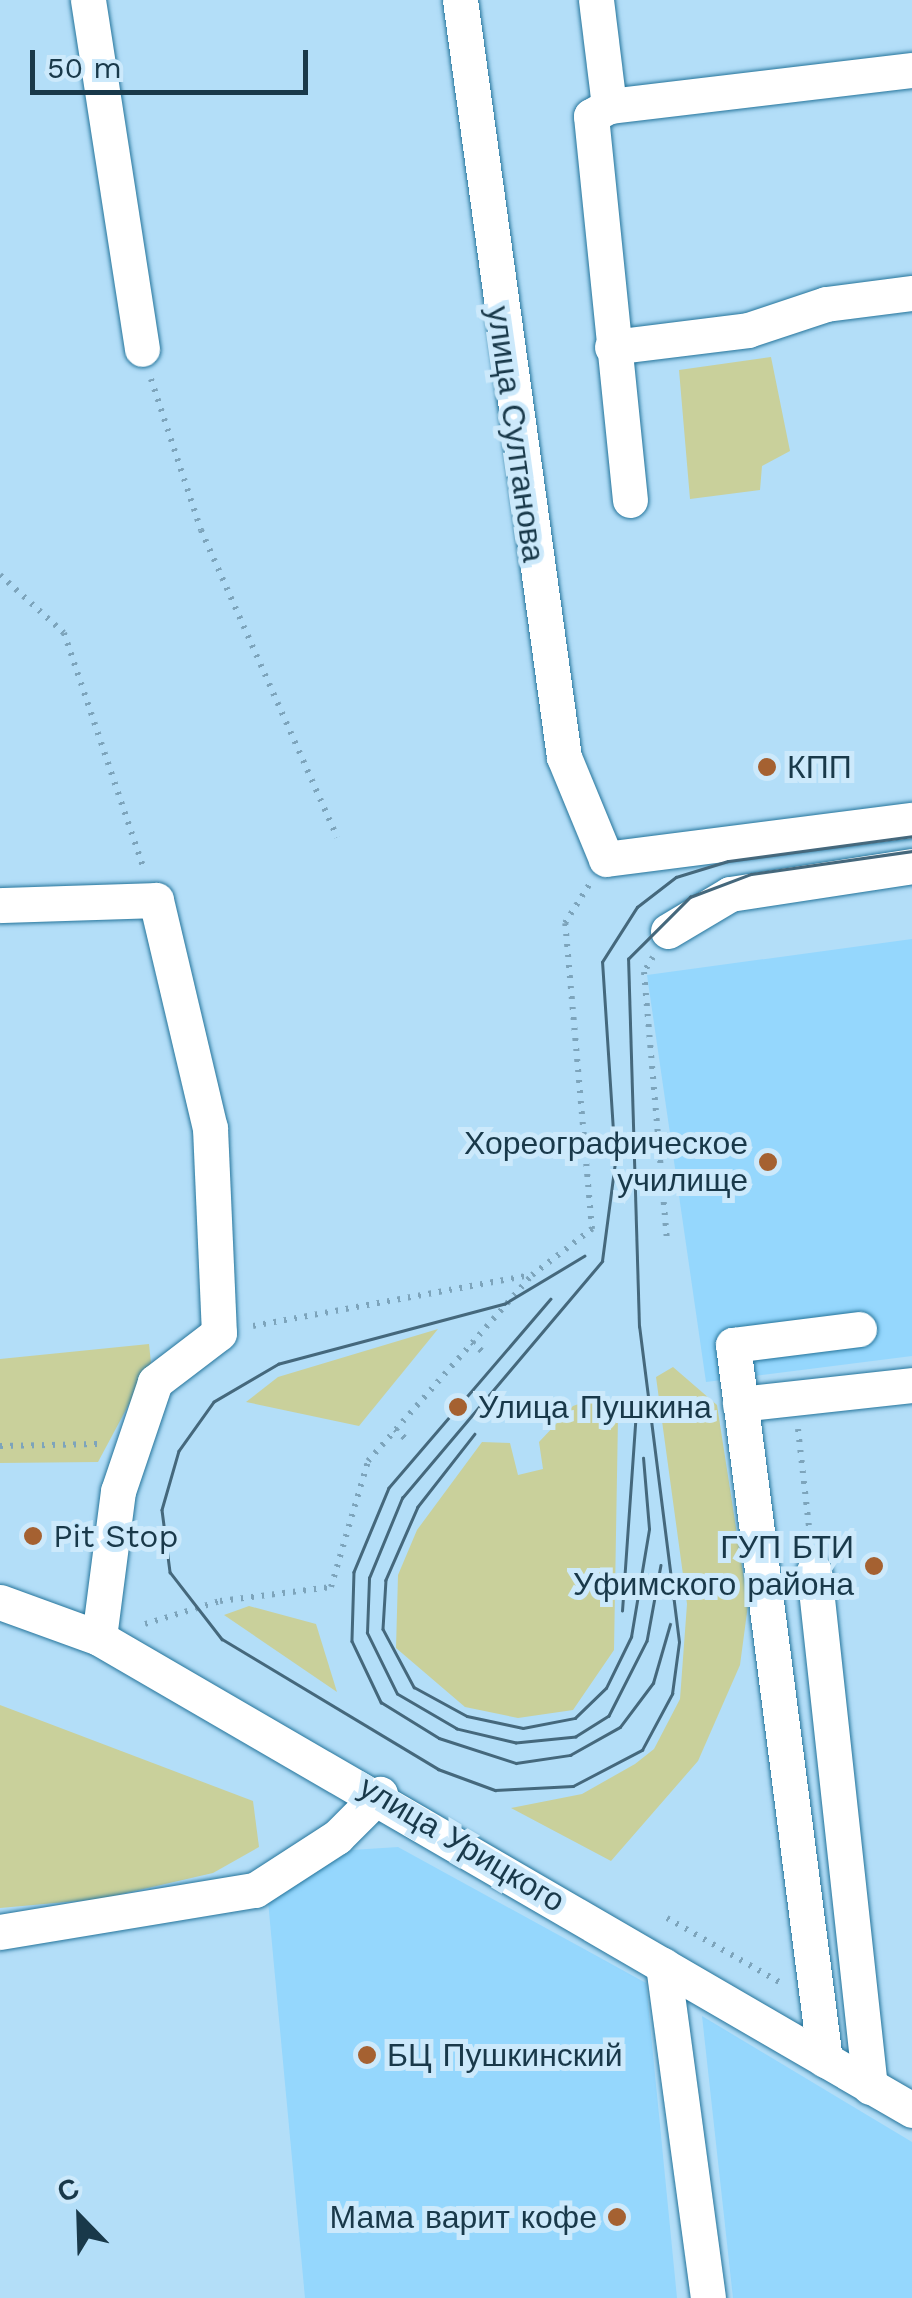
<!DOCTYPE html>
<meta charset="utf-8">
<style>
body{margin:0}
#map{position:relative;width:912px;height:2298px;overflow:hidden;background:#b3def8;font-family:"Work Sans",sans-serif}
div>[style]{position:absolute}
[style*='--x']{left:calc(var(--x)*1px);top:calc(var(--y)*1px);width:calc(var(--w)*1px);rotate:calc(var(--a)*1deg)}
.built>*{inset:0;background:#95d7fd}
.green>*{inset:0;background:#c9d09b}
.path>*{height:6px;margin-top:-3px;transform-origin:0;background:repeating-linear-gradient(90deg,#7da4bb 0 2.5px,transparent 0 10.5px)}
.roads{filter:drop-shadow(0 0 2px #24749b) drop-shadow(0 0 2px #24749b)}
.minor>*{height:35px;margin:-17.5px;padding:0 17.5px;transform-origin:17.5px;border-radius:17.5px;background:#fff}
.tram>*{height:2.5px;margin:-1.25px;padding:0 1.25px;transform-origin:1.25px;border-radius:1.25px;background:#45687c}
.dots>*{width:28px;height:28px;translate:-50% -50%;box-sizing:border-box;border:5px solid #cce9fb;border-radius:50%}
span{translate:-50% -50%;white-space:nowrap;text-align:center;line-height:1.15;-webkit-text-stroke:10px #cce9fb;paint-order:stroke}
.street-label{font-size:32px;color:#19394a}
.poi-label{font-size:32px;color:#19394a}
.left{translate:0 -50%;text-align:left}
.right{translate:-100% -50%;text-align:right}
.north{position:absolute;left:30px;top:2168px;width:100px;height:100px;-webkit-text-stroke:8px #cce9fb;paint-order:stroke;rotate:337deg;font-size:28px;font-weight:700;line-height:40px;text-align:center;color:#19394a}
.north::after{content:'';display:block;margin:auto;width:35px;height:45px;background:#19394a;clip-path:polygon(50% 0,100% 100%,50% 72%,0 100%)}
.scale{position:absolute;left:30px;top:50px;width:278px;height:45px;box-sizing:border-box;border:5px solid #19394a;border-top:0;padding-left:12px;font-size:30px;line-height:35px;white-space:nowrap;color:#19394a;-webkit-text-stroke:8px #cce9fb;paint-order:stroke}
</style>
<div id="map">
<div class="built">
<i style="clip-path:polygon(912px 939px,912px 1356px,706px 1382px,647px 975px)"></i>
<i style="clip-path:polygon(398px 1847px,646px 1983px,677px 2298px,305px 2298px,268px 1901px,352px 1850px)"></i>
<i style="clip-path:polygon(702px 2016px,912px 2142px,912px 2298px,733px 2298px)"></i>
</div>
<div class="green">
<i style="clip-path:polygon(771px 357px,790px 451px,762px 466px,760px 490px,690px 499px,679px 370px)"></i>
<i style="clip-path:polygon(438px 1329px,359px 1426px,246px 1402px,278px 1377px)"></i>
<i style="clip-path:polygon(149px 1344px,151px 1363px,98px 1462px,0 1463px,0 1359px)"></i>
<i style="clip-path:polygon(673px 1367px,717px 1405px,748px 1605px,740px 1665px,698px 1761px,611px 1861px,511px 1808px,582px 1794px,635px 1764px,654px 1749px,680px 1699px,687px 1604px,656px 1377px)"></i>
<i style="clip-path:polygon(603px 1395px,618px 1418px,614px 1650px,573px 1710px,518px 1718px,465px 1707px,396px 1648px,398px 1575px,417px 1530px,482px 1442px,510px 1443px,518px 1475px,543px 1469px,539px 1442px,573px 1406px)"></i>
<i style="clip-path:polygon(249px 1606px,316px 1624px,337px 1692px,224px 1615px)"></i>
<i style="clip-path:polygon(0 1705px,253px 1801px,259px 1847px,213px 1873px,100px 1899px,0 1908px)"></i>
</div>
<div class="path">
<i style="--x:151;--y:379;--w:159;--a:71.7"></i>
<i style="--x:201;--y:530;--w:336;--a:66.1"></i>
<i style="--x:0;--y:575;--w:86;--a:42.2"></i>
<i style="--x:64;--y:633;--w:247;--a:71.3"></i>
<i style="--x:653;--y:957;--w:17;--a:121"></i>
<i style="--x:644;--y:972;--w:271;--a:85.1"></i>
<i style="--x:253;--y:1326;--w:283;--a:-10.4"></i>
<i style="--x:472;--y:1342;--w:18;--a:43"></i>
<i style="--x:395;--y:1429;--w:18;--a:43"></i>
<i style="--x:798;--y:1429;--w:108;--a:83.6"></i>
<i style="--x:0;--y:1446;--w:98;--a:-1.2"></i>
<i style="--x:145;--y:1624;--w:78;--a:-17"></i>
<i style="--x:220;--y:1601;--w:112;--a:-7.2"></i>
<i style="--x:331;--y:1587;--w:131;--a:-73.6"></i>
<i style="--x:368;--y:1461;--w:248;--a:-48.6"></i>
<i style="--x:532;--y:1275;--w:76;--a:-37.5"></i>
<i style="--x:592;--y:1229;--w:307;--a:-95"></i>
<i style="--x:565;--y:923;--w:45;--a:-57.7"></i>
<i style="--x:667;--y:1918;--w:129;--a:29.7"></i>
</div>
<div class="roads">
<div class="minor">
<i style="--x:88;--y:0;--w:353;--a:81.2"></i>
<i style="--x:460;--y:0;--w:764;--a:82.18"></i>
<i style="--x:564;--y:757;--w:110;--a:67.6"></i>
<i style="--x:606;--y:859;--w:308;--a:-7.3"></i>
<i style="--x:596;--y:0;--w:107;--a:83"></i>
<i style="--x:612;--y:347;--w:137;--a:-7.1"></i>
<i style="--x:748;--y:330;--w:82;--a:-18.4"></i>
<i style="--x:826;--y:304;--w:87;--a:-7.3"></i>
<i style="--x:630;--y:500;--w:386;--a:-95.8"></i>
<i style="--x:591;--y:116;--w:21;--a:-29"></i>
<i style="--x:609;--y:106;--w:305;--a:-6.8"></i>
<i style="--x:0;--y:905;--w:156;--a:-1.8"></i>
<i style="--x:156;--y:900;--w:234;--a:76.7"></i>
<i style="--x:210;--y:1128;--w:205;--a:87.5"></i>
<i style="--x:219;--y:1333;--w:81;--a:142.6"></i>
<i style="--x:155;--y:1382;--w:115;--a:108.7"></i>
<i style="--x:118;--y:1491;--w:148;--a:97.4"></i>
<i style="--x:668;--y:931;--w:72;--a:-30.8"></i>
<i style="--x:730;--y:894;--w:184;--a:-8.7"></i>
<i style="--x:740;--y:1404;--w:173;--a:-6.3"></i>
<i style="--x:814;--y:1571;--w:519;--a:83.81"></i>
<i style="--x:0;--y:1602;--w:105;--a:20"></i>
<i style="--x:99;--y:1638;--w:940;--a:30.14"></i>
<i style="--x:0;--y:1932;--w:258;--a:-9.4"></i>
<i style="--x:255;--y:1890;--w:98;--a:-32.9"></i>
<i style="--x:337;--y:1837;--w:61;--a:-45"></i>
<i style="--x:663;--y:1965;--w:336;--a:82.3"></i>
<i style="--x:825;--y:2060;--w:721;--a:-97.33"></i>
<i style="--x:733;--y:1345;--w:127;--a:-7.2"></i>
</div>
</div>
<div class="tram">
<i style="--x:585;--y:1256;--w:93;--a:149"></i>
<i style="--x:505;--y:1304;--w:234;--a:165.1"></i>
<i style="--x:279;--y:1364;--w:75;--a:149.7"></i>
<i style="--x:214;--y:1402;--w:60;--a:125.5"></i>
<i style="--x:179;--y:1451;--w:61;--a:106.1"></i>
<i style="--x:162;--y:1510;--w:63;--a:82.6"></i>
<i style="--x:170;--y:1572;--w:85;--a:52.2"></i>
<i style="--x:222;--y:1639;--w:252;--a:31"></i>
<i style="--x:438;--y:1769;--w:61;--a:20.2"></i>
<i style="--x:495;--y:1790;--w:78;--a:-2.9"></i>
<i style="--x:573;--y:1786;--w:78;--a:-27.6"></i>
<i style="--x:642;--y:1750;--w:64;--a:-61.8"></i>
<i style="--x:672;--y:1694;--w:52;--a:-82.3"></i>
<i style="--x:679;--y:1642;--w:318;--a:-97.2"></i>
<i style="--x:639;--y:1327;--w:368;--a:-91.7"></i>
<i style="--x:628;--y:959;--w:88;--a:-45"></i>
<i style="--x:690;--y:897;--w:65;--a:-20.7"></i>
<i style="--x:751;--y:874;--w:163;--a:-8.1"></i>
<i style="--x:551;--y:1299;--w:249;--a:130.6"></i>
<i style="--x:389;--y:1488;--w:91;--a:112.6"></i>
<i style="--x:354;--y:1572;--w:69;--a:91.7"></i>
<i style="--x:352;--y:1641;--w:68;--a:64.6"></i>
<i style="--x:381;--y:1702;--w:68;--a:31.8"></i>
<i style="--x:439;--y:1738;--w:81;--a:18"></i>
<i style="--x:516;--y:1763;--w:55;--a:-8.4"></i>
<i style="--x:570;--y:1755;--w:57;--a:-29.2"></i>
<i style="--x:620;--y:1727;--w:55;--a:-53.1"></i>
<i style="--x:653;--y:1683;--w:61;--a:-73.9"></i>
<i style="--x:475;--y:1434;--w:93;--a:128"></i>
<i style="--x:418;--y:1507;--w:80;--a:113.7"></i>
<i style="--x:386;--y:1580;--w:49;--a:93.5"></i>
<i style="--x:383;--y:1629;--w:66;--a:61.9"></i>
<i style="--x:414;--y:1687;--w:60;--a:28.7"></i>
<i style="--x:467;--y:1716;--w:57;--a:12.1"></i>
<i style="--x:523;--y:1728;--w:53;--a:-10.9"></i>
<i style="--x:575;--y:1718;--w:43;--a:-44.1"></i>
<i style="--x:606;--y:1688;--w:57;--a:-63.9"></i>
<i style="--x:631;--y:1637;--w:109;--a:-80.5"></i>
<i style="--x:649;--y:1529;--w:71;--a:-94.8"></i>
<i style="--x:661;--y:1565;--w:77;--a:100.4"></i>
<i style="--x:647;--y:1641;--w:84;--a:116.9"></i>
<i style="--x:609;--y:1716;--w:39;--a:148"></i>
<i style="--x:576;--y:1737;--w:60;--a:174.3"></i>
<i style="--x:516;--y:1743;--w:61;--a:-166.7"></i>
<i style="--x:457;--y:1729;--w:69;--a:-149.7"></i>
<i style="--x:397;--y:1694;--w:68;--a:-116.2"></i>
<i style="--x:367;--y:1633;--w:55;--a:-87.9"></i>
<i style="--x:369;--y:1578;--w:87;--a:-67.6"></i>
<i style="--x:402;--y:1498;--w:310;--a:-49.8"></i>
<i style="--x:602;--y:1261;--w:100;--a:-82.5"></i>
<i style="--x:615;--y:1162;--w:200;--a:-93.7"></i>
<i style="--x:602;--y:962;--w:65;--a:-57.5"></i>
<i style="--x:637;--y:907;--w:49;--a:-37.6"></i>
<i style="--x:676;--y:877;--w:54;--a:-17.1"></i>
<i style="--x:728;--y:861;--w:186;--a:-7.7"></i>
<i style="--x:622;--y:1611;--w:213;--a:-86"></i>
</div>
<div class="dots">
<i style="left:767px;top:767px;background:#a56131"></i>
<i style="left:768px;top:1162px;background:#a56131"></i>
<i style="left:458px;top:1407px;background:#a56131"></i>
<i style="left:33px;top:1536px;background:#a56131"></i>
<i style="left:874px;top:1566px;background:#a56131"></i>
<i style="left:367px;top:2055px;background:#a56131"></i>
<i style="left:617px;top:2217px;background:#a56131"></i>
</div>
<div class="street-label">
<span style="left:516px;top:434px;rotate:82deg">улица Султанова</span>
<span style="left:462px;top:1844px;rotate:31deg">улица Урицкого</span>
</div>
<div class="poi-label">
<span class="left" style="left:787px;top:767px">КПП</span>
<span class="right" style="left:748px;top:1162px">Хореографическое<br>училище</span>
<span class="left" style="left:478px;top:1407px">Улица Пушкина</span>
<span class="left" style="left:53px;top:1536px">Pit Stop</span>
<span class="right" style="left:854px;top:1566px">ГУП БТИ<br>Уфимского района</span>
<span class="left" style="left:387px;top:2055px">БЦ Пушкинский</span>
<span class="right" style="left:597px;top:2217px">Мама варит кофе</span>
</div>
<div class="north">С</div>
<div class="scale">50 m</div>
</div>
